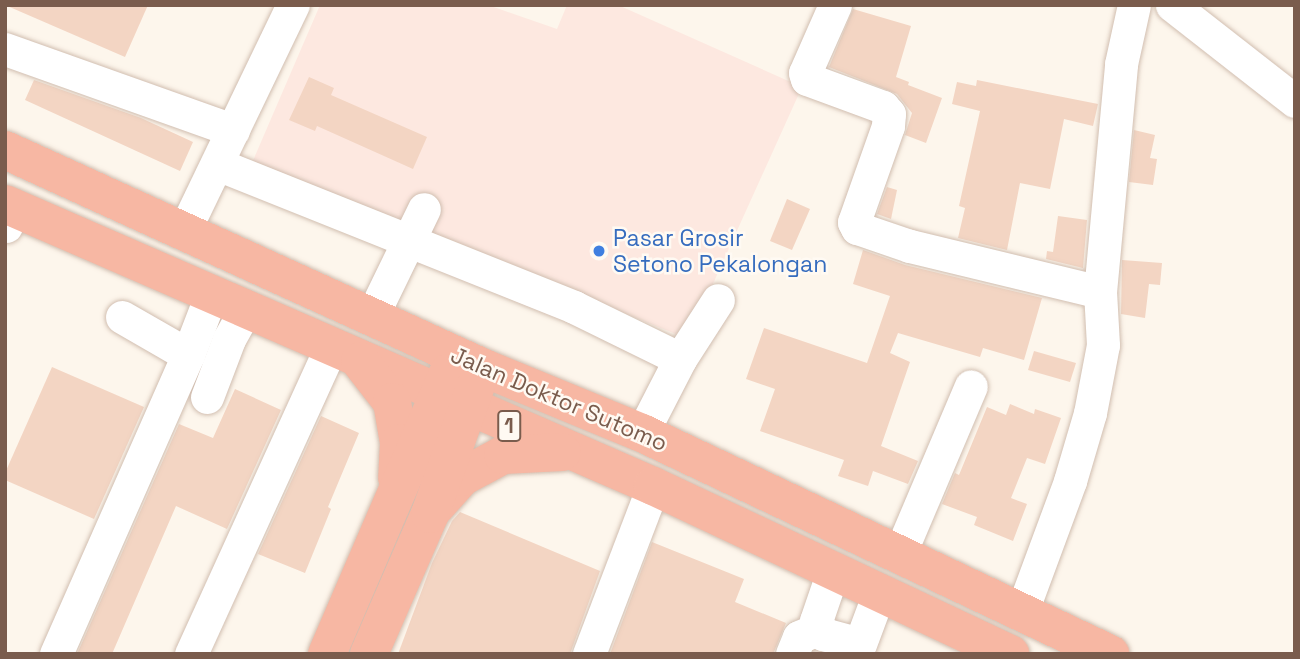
<!DOCTYPE html>
<style>
body{margin:0}
#map{position:relative;width:1300px;height:659px;overflow:hidden;background:#fdf6ec;font-family:"Space Grotesk",sans-serif}
div>[style]{position:absolute}
[style*='--x']{left:calc(var(--x)*1px);top:calc(var(--y)*1px);width:calc(var(--w)*1px);rotate:calc(var(--a)*1deg)}
.commercial>*{inset:0;background:#fde8e0}
.building>*{inset:0;background:#f3d5c3}
.roads{filter:drop-shadow(0 0 2px #d1beb0) drop-shadow(0 0 2px #d1beb0)}
.minor>*{height:33px;margin:-16.5px;padding:0 16.5px;transform-origin:16.5px;border-radius:16.5px;background:#fff}
.highway>*{height:38px;margin:-19px;padding:0 19px;transform-origin:19px;border-radius:19px;background:#f7b7a3}
.dots>*{width:19px;height:19px;translate:-50% -50%;box-sizing:border-box;border:4px solid #fffaf3;border-radius:50%}
span{translate:-50% -50%;white-space:nowrap;text-align:center;line-height:1.15;-webkit-text-stroke:5px #fffaf3;paint-order:stroke}
.shield-label span{padding:2px 5px;background:#fffaf3;border:2px solid;border-radius:5px;-webkit-text-stroke-width:0}
.shield-label{font-size:21px;color:#7a5c4d;font-weight:700}
.shop-label{font-size:23px;color:#366cbe}
.left{translate:0 -50%;text-align:left}
.street-label{font-size:23px;color:#7a5c4d}
.frame{position:absolute;inset:0;border:7px solid #7a5c4d;pointer-events:none}
</style>
<div id="map">
<div class="commercial">
<i style="clip-path:polygon(320px 5px,488px 5px,557px 29px,567px 5px,618px 5px,802px 87px,688px 339px,252px 163px)"></i>
</div>
<div class="building">
<i style="clip-path:polygon(5px 5px,148px 5px,125px 57px)"></i>
<i style="clip-path:polygon(853px 9px,911px 26px,896px 77px,909px 82px,908px 85px,942px 98px,926px 143px,905px 135px,912px 113px,897px 94px,829px 67px)"></i>
<i style="clip-path:polygon(309px 77px,334px 88px,331px 95px,427px 137px,413px 169px,317px 126px,315px 131px,289px 120px)"></i>
<i style="clip-path:polygon(34px 80px,141px 118px,193px 142px,180px 171px,25px 100px)"></i>
<i style="clip-path:polygon(977px 80px,1098px 104px,1093px 126px,1064px 119px,1050px 189px,1020px 183px,1007px 250px,958px 238px,965px 208px,959px 206px,980px 111px,952px 104px,957px 82px,976px 86px)"></i>
<i style="clip-path:polygon(1134px 130px,1155px 135px,1150px 158px,1157px 159px,1153px 185px,1129px 182px)"></i>
<i style="clip-path:polygon(887px 187px,897px 190px,891px 219px,877px 214px)"></i>
<i style="clip-path:polygon(787px 199px,810px 209px,792px 250px,770px 241px)"></i>
<i style="clip-path:polygon(1058px 216px,1087px 220px,1083px 268px,1046px 259px,1047px 251px,1053px 252px)"></i>
<i style="clip-path:polygon(863px 250px,905px 265px,1042px 298px,1024px 360px,983px 348px,980px 357px,898px 333px,890px 353px,910px 362px,881px 446px,918px 461px,908px 484px,873px 471px,868px 486px,838px 476px,844px 460px,760px 431px,775px 389px,746px 379px,764px 328px,867px 363px,890px 296px,853px 284px)"></i>
<i style="clip-path:polygon(1122px 260px,1162px 263px,1160px 285px,1149px 284px,1145px 318px,1121px 314px)"></i>
<i style="clip-path:polygon(1034px 351px,1076px 363px,1070px 382px,1028px 370px)"></i>
<i style="clip-path:polygon(52px 367px,144px 407px,94px 519px,5px 480px,5px 473px)"></i>
<i style="clip-path:polygon(235px 389px,281px 410px,227px 529px,176px 506px,112px 654px,77px 654px,179px 424px,213px 438px)"></i>
<i style="clip-path:polygon(1010px 404px,1034px 414px,1035px 409px,1061px 418px,1045px 464px,1027px 458px,1011px 498px,1027px 504px,1013px 541px,974px 525px,977px 517px,942px 504px,955px 473px,959px 475px,987px 407px,1006px 415px)"></i>
<i style="clip-path:polygon(321px 416px,359px 433px,328px 507px,331px 509px,305px 573px,258px 554px)"></i>
<i style="clip-path:polygon(460px 512px,600px 571px,570px 654px,398px 654px,432px 563px,452px 521px)"></i>
<i style="clip-path:polygon(652px 542px,744px 579px,735px 602px,786px 623px,773px 654px,610px 654px)"></i>
</div>
<div class="roads">
<div class="minor">
<i style="--x:835;--y:5;--w:74;--a:113.8"></i>
<i style="--x:805;--y:73;--w:6;--a:72"></i>
<i style="--x:807;--y:79;--w:81;--a:20.2"></i>
<i style="--x:883;--y:107;--w:9;--a:49"></i>
<i style="--x:889;--y:114;--w:12;--a:95"></i>
<i style="--x:888;--y:126;--w:102;--a:109.5"></i>
<i style="--x:854;--y:222;--w:7;--a:63"></i>
<i style="--x:857;--y:228;--w:56;--a:18.8"></i>
<i style="--x:910;--y:246;--w:195;--a:13.6"></i>
<i style="--x:1172;--y:5;--w:156;--a:38"></i>
<i style="--x:5;--y:49;--w:242;--a:19.6"></i>
<i style="--x:217;--y:164;--w:385;--a:21.8"></i>
<i style="--x:574;--y:307;--w:118;--a:26.1"></i>
<i style="--x:680;--y:359;--w:70;--a:-57.2"></i>
<i style="--x:5;--y:226;--w:1;--a:0"></i>
<i style="--x:184;--y:231;--w:251;--a:-64.3"></i>
<i style="--x:122;--y:317;--w:76;--a:29.9"></i>
<i style="--x:371;--y:318;--w:121;--a:-64.1"></i>
<i style="--x:207;--y:397;--w:62;--a:-69.2"></i>
<i style="--x:229;--y:339;--w:35;--a:-61"></i>
<i style="--x:642;--y:433;--w:83;--a:-62.8"></i>
<i style="--x:900;--y:553;--w:181;--a:-67"></i>
<i style="--x:833;--y:571;--w:53;--a:108.8"></i>
<i style="--x:816;--y:621;--w:15;--a:62"></i>
<i style="--x:823;--y:634;--w:38;--a:15"></i>
<i style="--x:860;--y:644;--w:54;--a:-69.6"></i>
<i style="--x:1022;--y:611;--w:139;--a:-69.7"></i>
<i style="--x:1070;--y:481;--w:71;--a:-73.6"></i>
<i style="--x:1090;--y:413;--w:69;--a:-79.2"></i>
<i style="--x:1103;--y:345;--w:53;--a:-93.2"></i>
<i style="--x:1100;--y:292;--w:229;--a:-84.7"></i>
<i style="--x:1121;--y:64;--w:60;--a:-77.6"></i>
<i style="--x:56;--y:654;--w:327;--a:-66.2"></i>
<i style="--x:188;--y:355;--w:64;--a:-69"></i>
<i style="--x:191;--y:654;--w:337;--a:-65.5"></i>
<i style="--x:589;--y:654;--w:180;--a:-69.1"></i>
<i style="--x:792;--y:654;--w:18;--a:-68"></i>
<i style="--x:799;--y:637;--w:21;--a:-23"></i>
</div>
<div class="highway">
<i style="--x:5;--y:150;--w:526;--a:24.47"></i>
<i style="--x:484;--y:368;--w:171;--a:22.4"></i>
<i style="--x:642;--y:433;--w:518;--a:25.28"></i>
<i style="--x:5;--y:204;--w:707;--a:23.52"></i>
<i style="--x:653;--y:486;--w:395;--a:25.2"></i>
<i style="--x:360;--y:361;--w:52;--a:52"></i>
<i style="--x:392;--y:402;--w:42;--a:80.3"></i>
<i style="--x:399;--y:443;--w:35;--a:93"></i>
<i style="--x:435;--y:507;--w:40;--a:-48"></i>
<i style="--x:462;--y:477;--w:47;--a:-28.2"></i>
<i style="--x:503;--y:455;--w:59;--a:-2.9"></i>
<i style="--x:327;--y:654;--w:306;--a:-66.7"></i>
<i style="--x:369;--y:654;--w:153;--a:-66.5"></i>
<i style="--x:430;--y:514;--w:139;--a:-70.3"></i>
</div>
</div>
<div class="dots">
<i style="left:599px;top:251px;background:#3f7fe0"></i>
</div>
<div class="shield-label">
<span style="left:509px;top:426px">1</span>
</div>
<div class="shop-label">
<span class="left" style="left:613px;top:251px">Pasar Grosir<br>Setono Pekalongan</span>
</div>
<div class="street-label">
<span style="left:559px;top:399px;rotate:23deg">Jalan Doktor Sutomo</span>
</div>
<div class="frame"></div>
</div>
